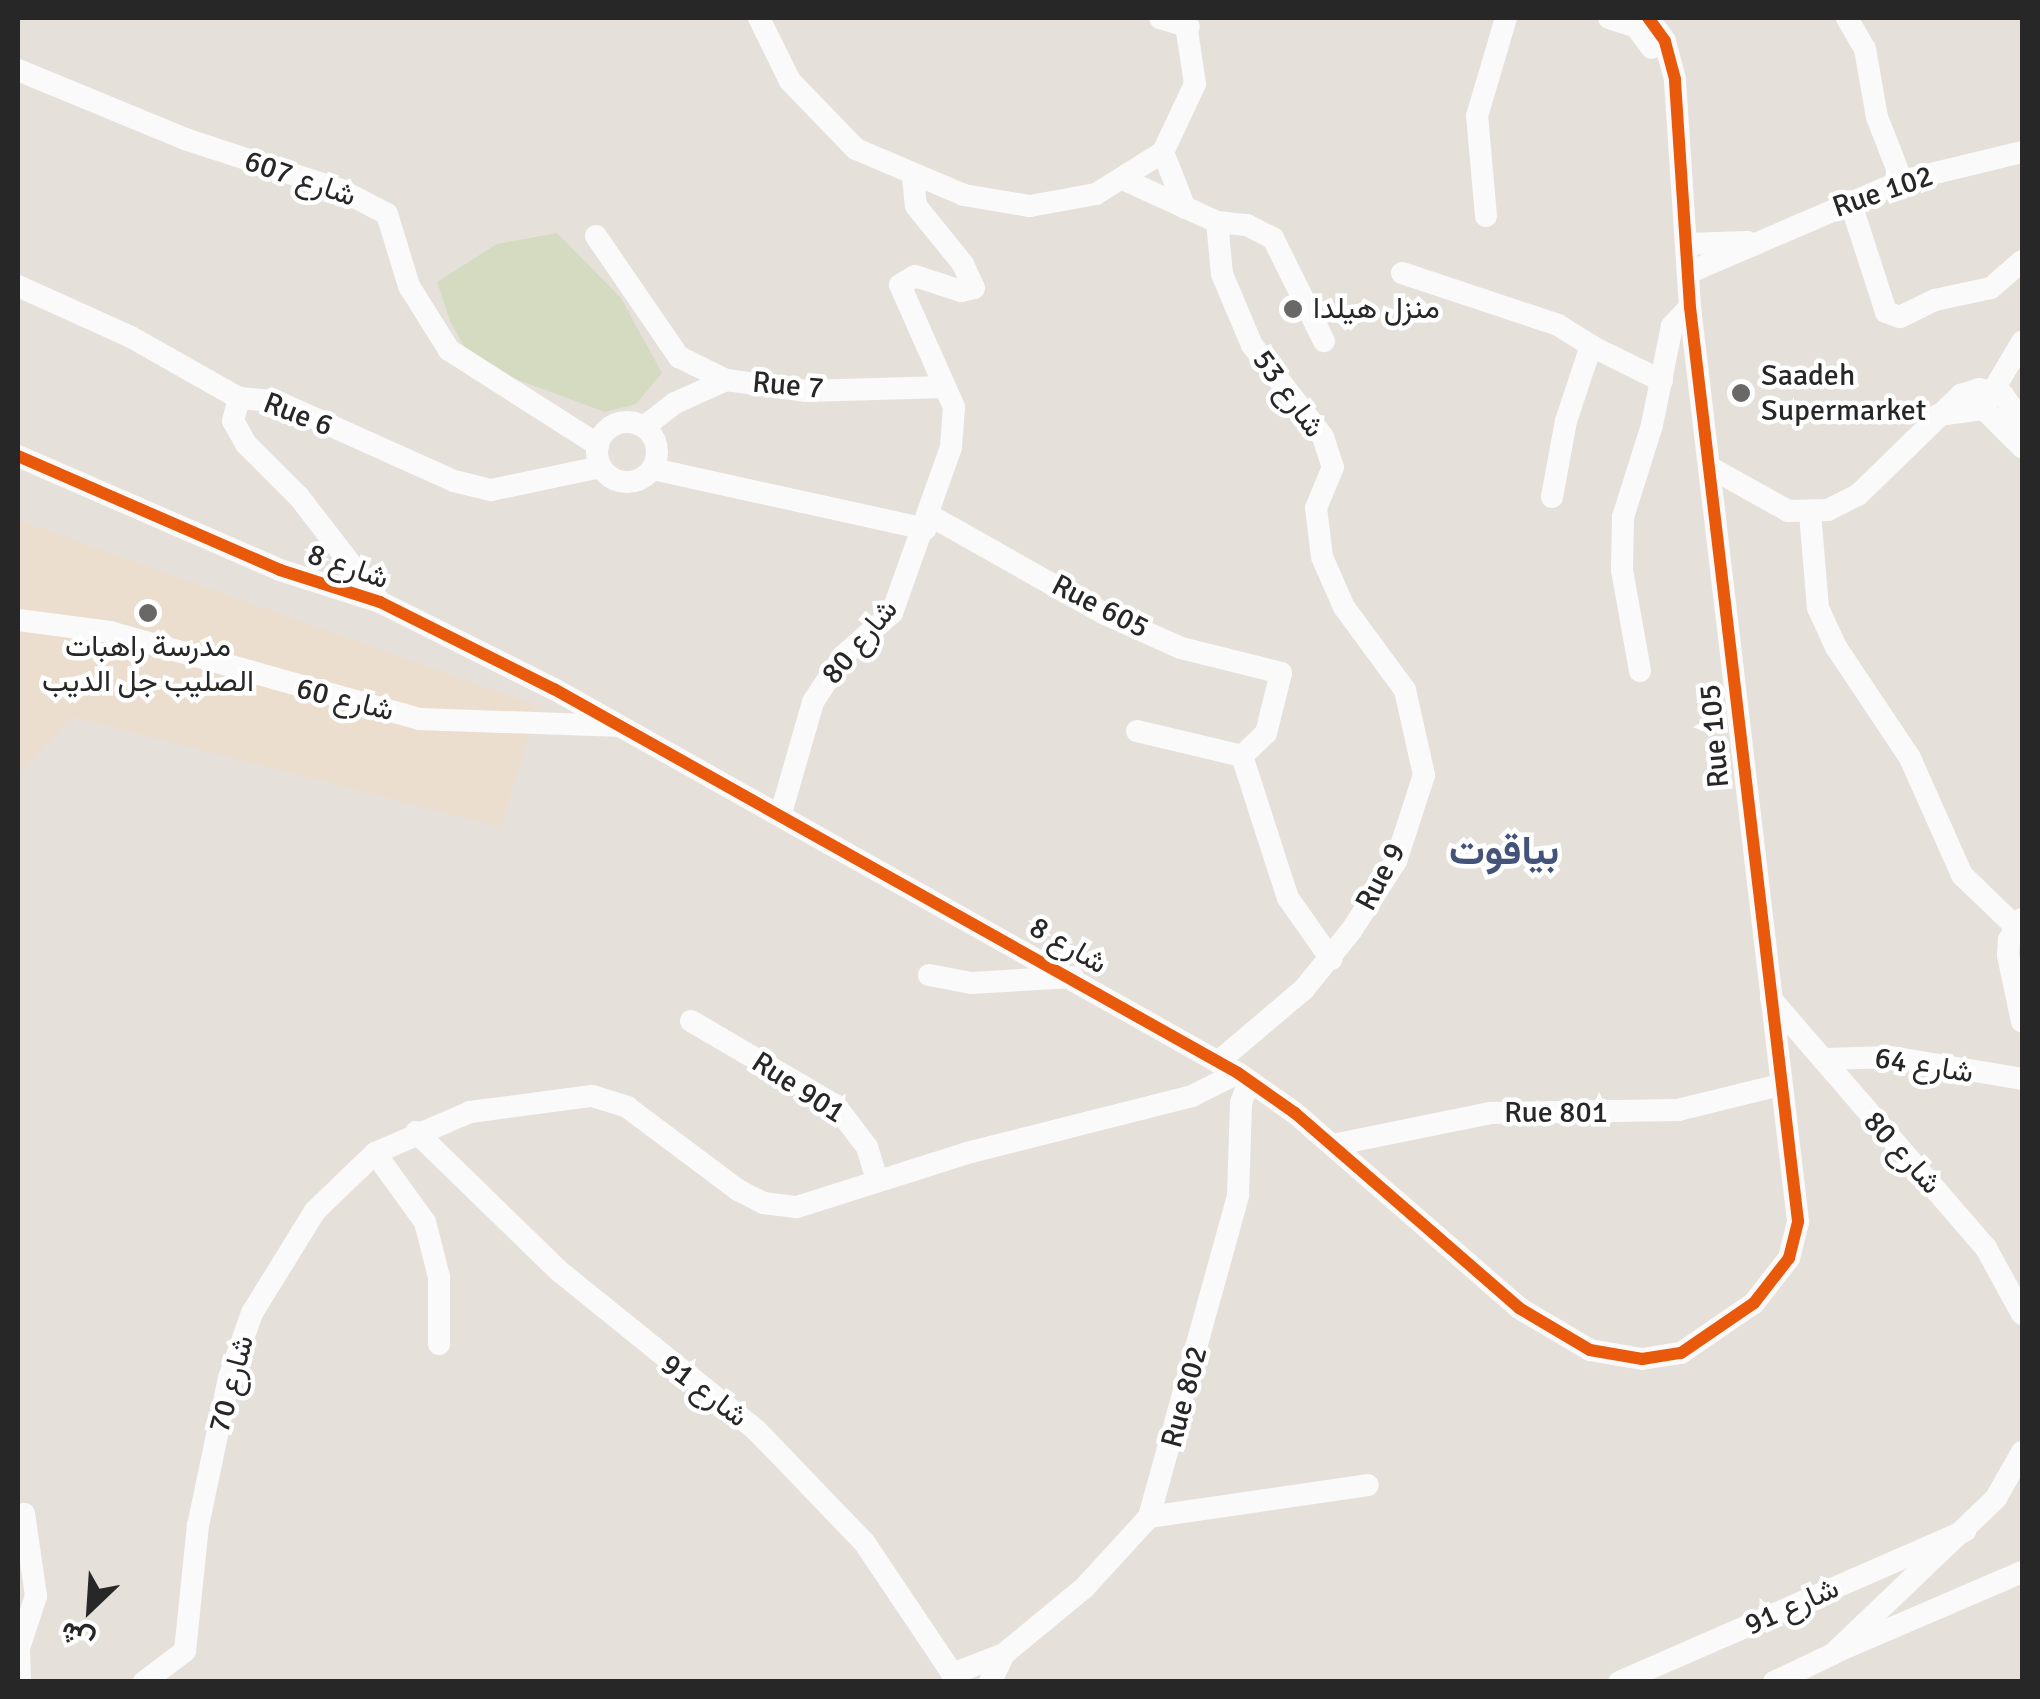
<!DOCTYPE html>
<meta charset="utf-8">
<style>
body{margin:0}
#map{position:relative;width:2040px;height:1699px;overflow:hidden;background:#e6e0db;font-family:Signika,Vazirmatn,sans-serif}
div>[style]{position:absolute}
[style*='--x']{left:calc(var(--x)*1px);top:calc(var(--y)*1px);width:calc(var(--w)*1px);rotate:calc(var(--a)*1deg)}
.education>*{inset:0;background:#ebdece}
.cemetery>*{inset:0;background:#d4dbc1}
.minor>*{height:22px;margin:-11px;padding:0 11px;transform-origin:11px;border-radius:11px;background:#fbfafa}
.minor>.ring{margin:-11px;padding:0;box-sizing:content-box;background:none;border:22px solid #fbfafa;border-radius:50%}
.cycleway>*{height:12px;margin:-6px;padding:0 6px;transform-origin:6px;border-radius:6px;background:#e8590c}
.dots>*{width:28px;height:28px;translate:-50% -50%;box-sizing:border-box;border:5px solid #fff;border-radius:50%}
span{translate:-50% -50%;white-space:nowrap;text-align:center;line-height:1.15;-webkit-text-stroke:9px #fff;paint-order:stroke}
.street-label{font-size:30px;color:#272727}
.poi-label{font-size:30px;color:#272727}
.left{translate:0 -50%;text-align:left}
.district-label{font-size:40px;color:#44537a;font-weight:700}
.frame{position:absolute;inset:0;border:20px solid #272727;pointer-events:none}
.north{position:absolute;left:40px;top:1559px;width:100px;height:100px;-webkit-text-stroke:8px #fff;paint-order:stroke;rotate:205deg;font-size:28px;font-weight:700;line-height:40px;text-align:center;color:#272727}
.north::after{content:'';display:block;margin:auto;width:35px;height:45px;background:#272727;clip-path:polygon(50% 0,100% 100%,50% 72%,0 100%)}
</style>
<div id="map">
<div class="education">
<i style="clip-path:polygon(18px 520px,538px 706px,501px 827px,73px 717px,18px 773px)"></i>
</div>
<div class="cemetery">
<i style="clip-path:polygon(557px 233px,621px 298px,662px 373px,636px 404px,605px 412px,513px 378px,467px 352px,450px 321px,437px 282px,497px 244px)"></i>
</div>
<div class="minor">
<i style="--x:759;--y:18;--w:70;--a:63.8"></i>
<i style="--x:790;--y:81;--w:95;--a:45.9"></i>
<i style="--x:856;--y:149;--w:117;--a:23.1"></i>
<i style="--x:964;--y:195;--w:67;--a:9.5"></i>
<i style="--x:1030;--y:206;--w:67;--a:-10.3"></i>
<i style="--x:1096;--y:194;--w:79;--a:-32.1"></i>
<i style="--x:1163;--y:152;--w:75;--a:-64.8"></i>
<i style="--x:1195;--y:84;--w:67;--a:-98.6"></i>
<i style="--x:1160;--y:18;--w:30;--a:17"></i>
<i style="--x:1609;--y:18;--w:28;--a:18"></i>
<i style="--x:1636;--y:27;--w:26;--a:53"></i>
<i style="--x:1847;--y:18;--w:36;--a:60"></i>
<i style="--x:1865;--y:49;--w:69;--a:80"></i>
<i style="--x:1877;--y:117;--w:69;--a:68.7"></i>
<i style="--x:18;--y:70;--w:181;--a:22.4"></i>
<i style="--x:185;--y:139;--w:164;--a:18.1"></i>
<i style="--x:341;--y:190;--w:52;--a:27.6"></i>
<i style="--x:387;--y:214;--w:75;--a:73"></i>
<i style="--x:409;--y:286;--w:75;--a:58"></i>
<i style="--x:449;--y:350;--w:177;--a:32.5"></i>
<i style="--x:1163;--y:152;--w:60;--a:68.6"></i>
<i style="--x:1127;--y:181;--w:99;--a:24.5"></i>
<i style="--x:1217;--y:222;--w:52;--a:84.5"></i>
<i style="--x:1222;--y:274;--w:77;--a:67.1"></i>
<i style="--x:1252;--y:345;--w:116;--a:52.3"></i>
<i style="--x:1323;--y:437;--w:32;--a:72"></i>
<i style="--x:1333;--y:467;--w:44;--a:112.5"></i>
<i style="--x:1316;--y:508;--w:49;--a:83"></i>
<i style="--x:1322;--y:557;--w:55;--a:66.3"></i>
<i style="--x:1344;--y:607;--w:103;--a:53.7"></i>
<i style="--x:1405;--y:690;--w:87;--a:77.4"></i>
<i style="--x:1424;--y:775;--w:90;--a:108"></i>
<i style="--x:1396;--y:861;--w:83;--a:122.7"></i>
<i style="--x:1351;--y:931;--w:75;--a:129"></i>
<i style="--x:1304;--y:989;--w:113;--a:139.7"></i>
<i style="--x:1850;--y:201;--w:117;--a:72"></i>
<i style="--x:1886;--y:312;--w:15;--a:20"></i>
<i style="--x:1900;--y:317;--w:39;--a:-26"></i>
<i style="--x:1935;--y:300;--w:57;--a:-12.1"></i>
<i style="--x:1991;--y:288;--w:41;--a:-41.1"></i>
<i style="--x:1486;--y:216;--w:100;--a:-95.1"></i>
<i style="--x:1477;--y:116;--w:102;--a:-73.5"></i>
<i style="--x:1217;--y:222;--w:30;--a:6"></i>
<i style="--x:1247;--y:225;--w:29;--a:27"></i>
<i style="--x:1273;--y:238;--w:115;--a:63.7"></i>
<i style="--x:596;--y:236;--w:147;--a:55.6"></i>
<i style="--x:679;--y:357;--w:52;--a:26.1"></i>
<i style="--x:1687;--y:244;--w:61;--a:-1.9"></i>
<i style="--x:1402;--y:273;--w:164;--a:18.4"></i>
<i style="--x:1558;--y:325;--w:39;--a:32"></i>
<i style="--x:1688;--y:273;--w:233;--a:-23.3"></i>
<i style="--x:1902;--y:181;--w:123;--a:-13.6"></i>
<i style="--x:18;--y:286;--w:124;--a:24.3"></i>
<i style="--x:131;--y:337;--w:124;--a:29.5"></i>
<i style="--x:1987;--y:401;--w:69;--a:-59.3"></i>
<i style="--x:1938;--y:415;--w:46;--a:-7.4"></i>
<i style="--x:1984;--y:409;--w:54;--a:45"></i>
<i class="ring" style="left:597px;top:422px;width:38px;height:38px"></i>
<i style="--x:644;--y:427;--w:39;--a:-38"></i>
<i style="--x:675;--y:403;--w:56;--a:-24.3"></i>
<i style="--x:726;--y:380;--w:81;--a:7.8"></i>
<i style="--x:806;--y:391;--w:139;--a:-1.6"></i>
<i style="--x:18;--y:456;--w:286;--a:23.5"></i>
<i style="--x:280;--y:570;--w:105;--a:17.7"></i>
<i style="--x:380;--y:602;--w:195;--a:26.6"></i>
<i style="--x:554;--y:689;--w:784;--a:29.31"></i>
<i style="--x:1238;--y:1073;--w:70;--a:35.1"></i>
<i style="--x:1295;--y:1113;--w:297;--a:41"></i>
<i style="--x:1519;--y:1308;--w:82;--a:30.6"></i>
<i style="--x:1590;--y:1350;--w:53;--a:9.8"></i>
<i style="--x:1642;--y:1359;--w:39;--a:-9"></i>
<i style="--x:1681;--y:1353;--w:88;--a:-34.4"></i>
<i style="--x:1754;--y:1303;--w:57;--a:-52.1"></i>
<i style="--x:1789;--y:1258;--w:38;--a:-76"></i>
<i style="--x:1798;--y:1221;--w:920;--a:-96.74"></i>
<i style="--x:1690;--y:307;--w:228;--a:-93.8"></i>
<i style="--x:1675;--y:79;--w:39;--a:-105"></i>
<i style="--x:1665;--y:41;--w:29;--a:-126"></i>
<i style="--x:653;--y:469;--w:279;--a:12.4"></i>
<i style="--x:1713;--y:469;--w:86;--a:29.2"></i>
<i style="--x:1788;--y:511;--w:40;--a:-1.4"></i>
<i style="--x:1828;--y:510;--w:34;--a:-27"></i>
<i style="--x:1858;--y:495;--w:144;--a:-44.2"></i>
<i style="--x:1961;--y:395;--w:19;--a:-18"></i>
<i style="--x:1979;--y:389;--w:25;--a:14"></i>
<i style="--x:2003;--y:395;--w:33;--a:55"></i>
<i style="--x:1552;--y:497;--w:77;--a:-79.6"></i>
<i style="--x:1566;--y:421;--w:79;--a:-71.6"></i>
<i style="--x:1591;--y:346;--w:79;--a:26.2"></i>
<i style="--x:1810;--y:513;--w:95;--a:85.2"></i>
<i style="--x:1818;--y:608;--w:43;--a:65.2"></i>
<i style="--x:1836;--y:647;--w:133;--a:56.3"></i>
<i style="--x:1910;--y:758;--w:128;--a:66"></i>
<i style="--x:1962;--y:875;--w:74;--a:43.9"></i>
<i style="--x:929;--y:515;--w:202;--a:29.4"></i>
<i style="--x:1105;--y:614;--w:83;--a:24.1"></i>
<i style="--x:1181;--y:648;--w:103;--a:14"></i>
<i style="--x:1281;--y:673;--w:62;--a:104"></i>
<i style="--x:1266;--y:733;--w:33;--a:136"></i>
<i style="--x:1242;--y:756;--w:149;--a:72.1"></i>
<i style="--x:1288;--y:898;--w:75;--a:54.8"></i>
<i style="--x:380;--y:602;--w:133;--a:-127.6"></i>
<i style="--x:299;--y:497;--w:75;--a:-135"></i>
<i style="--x:246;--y:444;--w:26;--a:-119"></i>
<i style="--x:233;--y:421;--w:24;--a:-75"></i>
<i style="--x:239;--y:398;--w:37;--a:5"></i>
<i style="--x:276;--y:401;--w:195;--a:24.2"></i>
<i style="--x:454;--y:481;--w:38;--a:14"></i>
<i style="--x:491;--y:490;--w:112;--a:-11.8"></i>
<i style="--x:18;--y:620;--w:93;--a:7.4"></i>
<i style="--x:110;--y:632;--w:321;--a:15.7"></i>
<i style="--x:419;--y:719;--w:197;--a:2"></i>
<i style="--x:1640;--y:671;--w:103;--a:-100.1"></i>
<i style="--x:1622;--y:570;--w:53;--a:-88.9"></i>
<i style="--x:1623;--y:517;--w:96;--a:-72.5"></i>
<i style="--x:1652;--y:425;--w:101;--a:-78.6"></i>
<i style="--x:1672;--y:326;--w:26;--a:-47"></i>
<i style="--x:1137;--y:731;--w:108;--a:13.4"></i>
<i style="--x:781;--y:813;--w:116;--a:-73.9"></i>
<i style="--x:813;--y:702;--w:55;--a:-56.9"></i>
<i style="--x:843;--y:656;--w:65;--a:-41.3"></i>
<i style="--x:892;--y:613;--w:176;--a:-70.4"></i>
<i style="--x:951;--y:447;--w:40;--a:-85.7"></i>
<i style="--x:954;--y:407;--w:133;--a:-113.9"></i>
<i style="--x:900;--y:285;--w:17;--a:-31"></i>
<i style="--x:915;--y:276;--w:48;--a:18.1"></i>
<i style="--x:961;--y:291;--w:13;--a:-13"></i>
<i style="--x:974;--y:288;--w:26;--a:-115"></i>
<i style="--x:963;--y:264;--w:75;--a:-129"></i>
<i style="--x:916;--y:206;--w:28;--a:-96"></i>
<i style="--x:2022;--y:919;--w:25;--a:122"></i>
<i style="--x:2009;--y:940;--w:15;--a:94"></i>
<i style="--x:2008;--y:955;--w:68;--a:78.2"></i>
<i style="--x:929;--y:975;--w:43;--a:10.8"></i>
<i style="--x:971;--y:983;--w:102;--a:-3.4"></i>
<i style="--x:1771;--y:999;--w:329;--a:49.2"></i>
<i style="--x:1986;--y:1248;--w:75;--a:61.4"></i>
<i style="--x:691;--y:1021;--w:167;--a:30.3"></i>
<i style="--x:835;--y:1105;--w:53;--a:52.7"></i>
<i style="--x:867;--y:1147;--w:34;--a:73"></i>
<i style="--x:1825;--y:1059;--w:66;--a:-1.7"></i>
<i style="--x:1891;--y:1057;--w:133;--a:9.5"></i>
<i style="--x:416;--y:1132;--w:199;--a:44.2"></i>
<i style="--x:559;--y:1271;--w:255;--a:38.9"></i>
<i style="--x:757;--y:1431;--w:154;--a:46.1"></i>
<i style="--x:864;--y:1542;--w:169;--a:56.1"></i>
<i style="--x:1333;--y:1145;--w:160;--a:-11.5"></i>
<i style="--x:1490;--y:1113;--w:188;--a:-0.9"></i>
<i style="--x:1678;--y:1110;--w:105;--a:-13.8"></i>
<i style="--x:375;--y:1153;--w:85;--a:54.1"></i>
<i style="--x:425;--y:1222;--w:57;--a:75.7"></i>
<i style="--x:439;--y:1277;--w:67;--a:90"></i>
<i style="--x:1149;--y:1517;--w:221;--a:-8.3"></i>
<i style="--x:1836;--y:1652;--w:202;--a:-23.3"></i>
<i style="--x:952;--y:1674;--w:56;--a:-21"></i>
<i style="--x:1004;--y:1654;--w:104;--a:-39.5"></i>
<i style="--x:1084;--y:1588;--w:96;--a:-47.5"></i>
<i style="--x:1149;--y:1517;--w:334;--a:-74.5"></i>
<i style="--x:1238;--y:1195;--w:92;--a:-88.1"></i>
<i style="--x:1241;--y:1103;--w:23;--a:-70"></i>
<i style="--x:20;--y:1682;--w:34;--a:-92"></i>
<i style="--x:19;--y:1648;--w:55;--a:-71.9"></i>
<i style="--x:36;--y:1596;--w:83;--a:-98.3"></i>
<i style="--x:144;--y:1682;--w:51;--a:-37.1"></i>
<i style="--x:185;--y:1651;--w:126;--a:-84.1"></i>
<i style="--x:198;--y:1526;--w:151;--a:-78.2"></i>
<i style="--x:229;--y:1378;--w:69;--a:-70.5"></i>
<i style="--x:252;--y:1313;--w:120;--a:-58.3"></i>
<i style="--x:315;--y:1211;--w:83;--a:-44"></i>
<i style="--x:375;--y:1153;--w:103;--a:-23.3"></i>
<i style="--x:470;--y:1112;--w:123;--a:-7.5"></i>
<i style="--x:592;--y:1096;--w:37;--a:17"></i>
<i style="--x:627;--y:1107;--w:139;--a:36.8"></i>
<i style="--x:738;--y:1190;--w:28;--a:27"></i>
<i style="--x:763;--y:1203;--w:34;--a:7"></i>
<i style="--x:797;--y:1207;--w:178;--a:-17.6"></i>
<i style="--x:967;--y:1153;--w:232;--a:-14.2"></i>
<i style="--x:1192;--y:1096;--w:51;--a:-26.6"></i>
<i style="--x:990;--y:1682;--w:31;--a:-63"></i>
<i style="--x:1619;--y:1682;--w:378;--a:-23.6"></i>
<i style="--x:1774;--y:1682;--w:65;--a:-25.4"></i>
<i style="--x:1833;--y:1654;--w:226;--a:-43.7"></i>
<i style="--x:1996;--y:1498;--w:53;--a:-60.5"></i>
</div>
<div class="cycleway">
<i style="--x:18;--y:456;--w:286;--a:23.5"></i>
<i style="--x:280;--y:570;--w:105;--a:17.7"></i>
<i style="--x:380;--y:602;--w:195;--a:26.6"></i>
<i style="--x:554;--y:689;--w:784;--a:29.31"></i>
<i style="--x:1238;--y:1073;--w:70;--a:35.1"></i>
<i style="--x:1295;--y:1113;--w:297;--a:41"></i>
<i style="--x:1519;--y:1308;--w:82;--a:30.6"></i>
<i style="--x:1590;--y:1350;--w:53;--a:9.8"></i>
<i style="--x:1642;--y:1359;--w:39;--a:-9"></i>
<i style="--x:1681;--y:1353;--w:88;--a:-34.4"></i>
<i style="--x:1754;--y:1303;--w:57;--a:-52.1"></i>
<i style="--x:1789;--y:1258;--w:38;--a:-76"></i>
<i style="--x:1798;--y:1221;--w:920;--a:-96.74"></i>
<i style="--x:1690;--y:307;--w:228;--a:-93.8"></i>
<i style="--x:1675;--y:79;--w:39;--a:-105"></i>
<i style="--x:1665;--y:41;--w:29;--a:-126"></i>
</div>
<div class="dots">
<i style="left:1293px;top:309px;background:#6a6866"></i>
<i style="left:1741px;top:393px;background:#6a6866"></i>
<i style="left:148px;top:613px;background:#6a6866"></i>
</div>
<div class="street-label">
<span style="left:300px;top:179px;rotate:19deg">شارع 607</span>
<span style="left:1883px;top:192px;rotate:-19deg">Rue 102</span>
<span style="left:788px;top:386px;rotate:5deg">Rue 7</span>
<span style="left:1288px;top:394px;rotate:54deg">شارع 53</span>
<span style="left:298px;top:415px;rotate:21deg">Rue 6</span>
<span style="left:348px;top:567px;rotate:19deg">شارع 8</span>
<span style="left:1100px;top:607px;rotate:27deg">Rue 605</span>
<span style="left:860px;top:642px;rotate:-50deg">شارع 80</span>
<span style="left:345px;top:700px;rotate:14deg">شارع 60</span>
<span style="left:1715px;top:736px;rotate:-95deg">Rue 105</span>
<span style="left:1381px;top:877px;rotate:-62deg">Rue 9</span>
<span style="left:1068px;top:946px;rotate:30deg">شارع 8</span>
<span style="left:1924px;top:1066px;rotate:9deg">شارع 64</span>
<span style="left:798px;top:1088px;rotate:33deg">Rue 901</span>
<span style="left:1556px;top:1113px">Rue 801</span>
<span style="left:1902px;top:1153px;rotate:48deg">شارع 80</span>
<span style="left:232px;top:1384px;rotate:-75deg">شارع 70</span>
<span style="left:704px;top:1391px;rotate:37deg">شارع 91</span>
<span style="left:1185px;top:1397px;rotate:-75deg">Rue 802</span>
<span style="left:1792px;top:1607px;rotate:-24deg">شارع 91</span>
</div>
<div class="poi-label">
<span class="left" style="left:1313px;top:309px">منزل هيلدا</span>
<span class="left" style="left:1761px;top:393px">Saadeh<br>Supermarket</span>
<span style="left:148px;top:664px">مدرسة راهبات<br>الصليب جل الديب</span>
</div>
<div class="district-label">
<span style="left:1504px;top:851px">بياقوت</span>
</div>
<div class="frame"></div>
<div class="north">ش</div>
</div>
